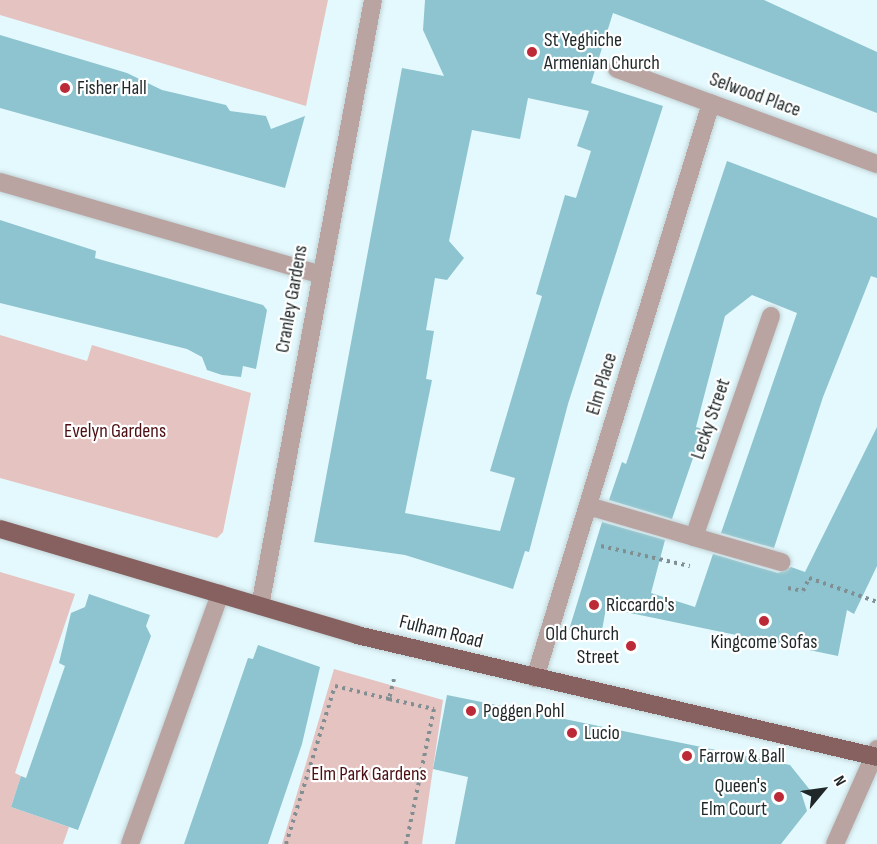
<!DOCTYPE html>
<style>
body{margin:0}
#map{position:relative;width:877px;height:844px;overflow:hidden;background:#e4f9fd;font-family:"Sofia Sans Condensed",sans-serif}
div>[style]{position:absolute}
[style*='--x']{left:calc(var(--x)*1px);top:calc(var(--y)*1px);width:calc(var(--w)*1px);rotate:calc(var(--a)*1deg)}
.green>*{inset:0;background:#e5c3c1}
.building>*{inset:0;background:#8dc4cf}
.path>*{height:4px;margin-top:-2px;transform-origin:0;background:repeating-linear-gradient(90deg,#818f92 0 3px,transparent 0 7.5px)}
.roads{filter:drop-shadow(0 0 2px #c1d3d7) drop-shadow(0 0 2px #c1d3d7)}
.minor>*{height:18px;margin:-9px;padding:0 9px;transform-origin:9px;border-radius:9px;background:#baa4a2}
.major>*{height:18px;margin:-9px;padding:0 9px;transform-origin:9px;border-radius:9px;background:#87615f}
.dots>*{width:16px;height:16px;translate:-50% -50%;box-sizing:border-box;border:3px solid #fff;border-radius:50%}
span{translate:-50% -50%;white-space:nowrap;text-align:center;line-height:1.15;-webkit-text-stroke:4.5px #fff;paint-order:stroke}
.poi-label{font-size:20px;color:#1f2728}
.left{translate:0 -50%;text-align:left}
.right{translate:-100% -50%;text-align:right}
.street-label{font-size:20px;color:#1f2728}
.park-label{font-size:20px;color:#4c1014}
.north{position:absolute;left:793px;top:760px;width:60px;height:60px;-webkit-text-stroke:4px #fff;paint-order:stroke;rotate:61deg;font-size:16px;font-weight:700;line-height:24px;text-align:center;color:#1f2728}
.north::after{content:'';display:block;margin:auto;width:21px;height:27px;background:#1f2728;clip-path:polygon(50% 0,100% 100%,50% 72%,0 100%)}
</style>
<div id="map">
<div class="green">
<i style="clip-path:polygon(0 0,328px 0,306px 106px,0 15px)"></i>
<i style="clip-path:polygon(0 335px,87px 361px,92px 345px,251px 393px,223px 532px,217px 538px,0 478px)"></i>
<i style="clip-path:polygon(0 572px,75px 594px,15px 773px,21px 776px,11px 807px,69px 827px,63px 844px,0 844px)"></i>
<i style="clip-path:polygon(334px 669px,443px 700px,422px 844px,282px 844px)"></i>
</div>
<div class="building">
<i style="clip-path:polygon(evenodd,425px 0,764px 0,877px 52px,877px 113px,613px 13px,591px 83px,663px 106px,568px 404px,529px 552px,525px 551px,513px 589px,405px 555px,314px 542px,402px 68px,444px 76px,423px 30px,425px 0,528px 98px,589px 111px,577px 146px,591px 151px,576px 198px,565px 195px,536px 294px,542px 296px,490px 471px,515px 478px,500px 531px,405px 513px,432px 380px,426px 379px,434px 331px,426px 330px,435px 278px,447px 280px,464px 258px,449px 241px,472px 130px,520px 139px,528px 98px)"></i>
<i style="clip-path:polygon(0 35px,127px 73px,162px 90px,226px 105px,230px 111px,266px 116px,271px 129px,305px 116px,285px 188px,0 108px)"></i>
<i style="clip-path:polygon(727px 161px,877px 218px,877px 278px,871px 276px,823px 397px,774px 548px,721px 533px,797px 313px,752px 295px,725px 316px,696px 427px,703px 429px,672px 519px,609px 500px,622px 462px,626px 464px)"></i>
<i style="clip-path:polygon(0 220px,96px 251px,95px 258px,263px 305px,267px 310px,256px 369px,243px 366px,241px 377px,222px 375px,207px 370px,202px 357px,187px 349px,0 303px)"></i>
<i style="clip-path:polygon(877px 427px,877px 566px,854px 614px,847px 610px,838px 656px,606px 608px,601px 636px,569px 630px,602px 522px,665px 540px,651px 593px,695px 607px,713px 554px,778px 573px,791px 567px,805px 572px)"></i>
<i style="clip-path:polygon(89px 594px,150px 615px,146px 626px,151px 636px,78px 830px,11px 807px,21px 776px,26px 778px,65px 666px,59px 663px,71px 613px,85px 607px)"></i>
<i style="clip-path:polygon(258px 645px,320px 667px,302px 744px,268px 844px,184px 844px,248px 658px,253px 659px)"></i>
<i style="clip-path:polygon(447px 695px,790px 765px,810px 790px,801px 792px,807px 811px,781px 844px,455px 844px,468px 777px,433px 769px)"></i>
</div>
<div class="path">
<i style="--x:601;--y:546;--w:91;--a:12.7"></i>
<i style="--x:788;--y:588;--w:15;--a:11"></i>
<i style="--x:803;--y:591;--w:14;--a:-65"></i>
<i style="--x:809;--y:578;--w:72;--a:19.4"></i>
<i style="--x:394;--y:679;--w:21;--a:104"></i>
<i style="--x:389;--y:699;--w:46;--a:12.5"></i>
<i style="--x:434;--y:709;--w:138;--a:101.7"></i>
<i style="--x:286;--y:844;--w:165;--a:-72.8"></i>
<i style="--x:335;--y:686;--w:56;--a:13.5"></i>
</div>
<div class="roads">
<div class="minor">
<i style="--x:617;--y:69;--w:277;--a:20.1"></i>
<i style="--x:0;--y:182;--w:332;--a:16.1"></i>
<i style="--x:588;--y:506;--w:110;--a:16.3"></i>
<i style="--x:694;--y:537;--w:234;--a:-70.8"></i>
<i style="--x:694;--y:537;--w:91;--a:16"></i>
<i style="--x:260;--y:606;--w:616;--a:-79.44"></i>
<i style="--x:535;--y:678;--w:601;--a:-72.98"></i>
<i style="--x:130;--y:844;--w:266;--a:-70.2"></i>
<i style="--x:835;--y:844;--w:104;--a:-66.1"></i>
</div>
<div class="major">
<i style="--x:0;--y:529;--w:372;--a:16.5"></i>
<i style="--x:357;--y:635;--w:534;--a:13.2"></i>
</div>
</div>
<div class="dots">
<i style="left:532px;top:52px;background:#bb2a36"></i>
<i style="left:65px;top:88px;background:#bb2a36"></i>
<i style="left:594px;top:605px;background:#bb2a36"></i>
<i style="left:764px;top:621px;background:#bb2a36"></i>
<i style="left:631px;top:646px;background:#bb2a36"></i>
<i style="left:471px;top:711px;background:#bb2a36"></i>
<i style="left:572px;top:733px;background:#bb2a36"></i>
<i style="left:687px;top:756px;background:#bb2a36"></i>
<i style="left:779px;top:797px;background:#bb2a36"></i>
</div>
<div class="poi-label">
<span class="left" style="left:544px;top:52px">St Yeghiche<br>Armenian Church</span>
<span class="left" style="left:77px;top:88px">Fisher Hall</span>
<span class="left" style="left:606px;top:605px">Riccardo's</span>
<span class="right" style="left:619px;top:646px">Old Church<br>Street</span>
<span style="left:764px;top:642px">Kingcome Sofas</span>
<span class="left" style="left:483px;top:711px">Poggen Pohl</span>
<span class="left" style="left:584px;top:733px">Lucio</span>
<span class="left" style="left:699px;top:756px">Farrow &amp; Ball</span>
<span class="right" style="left:767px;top:798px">Queen's<br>Elm Court</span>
</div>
<div class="street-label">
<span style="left:755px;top:95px;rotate:20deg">Selwood Place</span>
<span style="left:292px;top:299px;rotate:-80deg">Cranley Gardens</span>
<span style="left:602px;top:384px;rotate:-73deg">Elm Place</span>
<span style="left:711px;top:419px;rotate:-71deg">Lecky Street</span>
<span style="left:441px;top:632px;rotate:14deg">Fulham Road</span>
</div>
<div class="park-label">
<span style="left:115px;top:431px">Evelyn Gardens</span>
<span style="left:369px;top:774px">Elm Park Gardens</span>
</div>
<div class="north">N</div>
</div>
